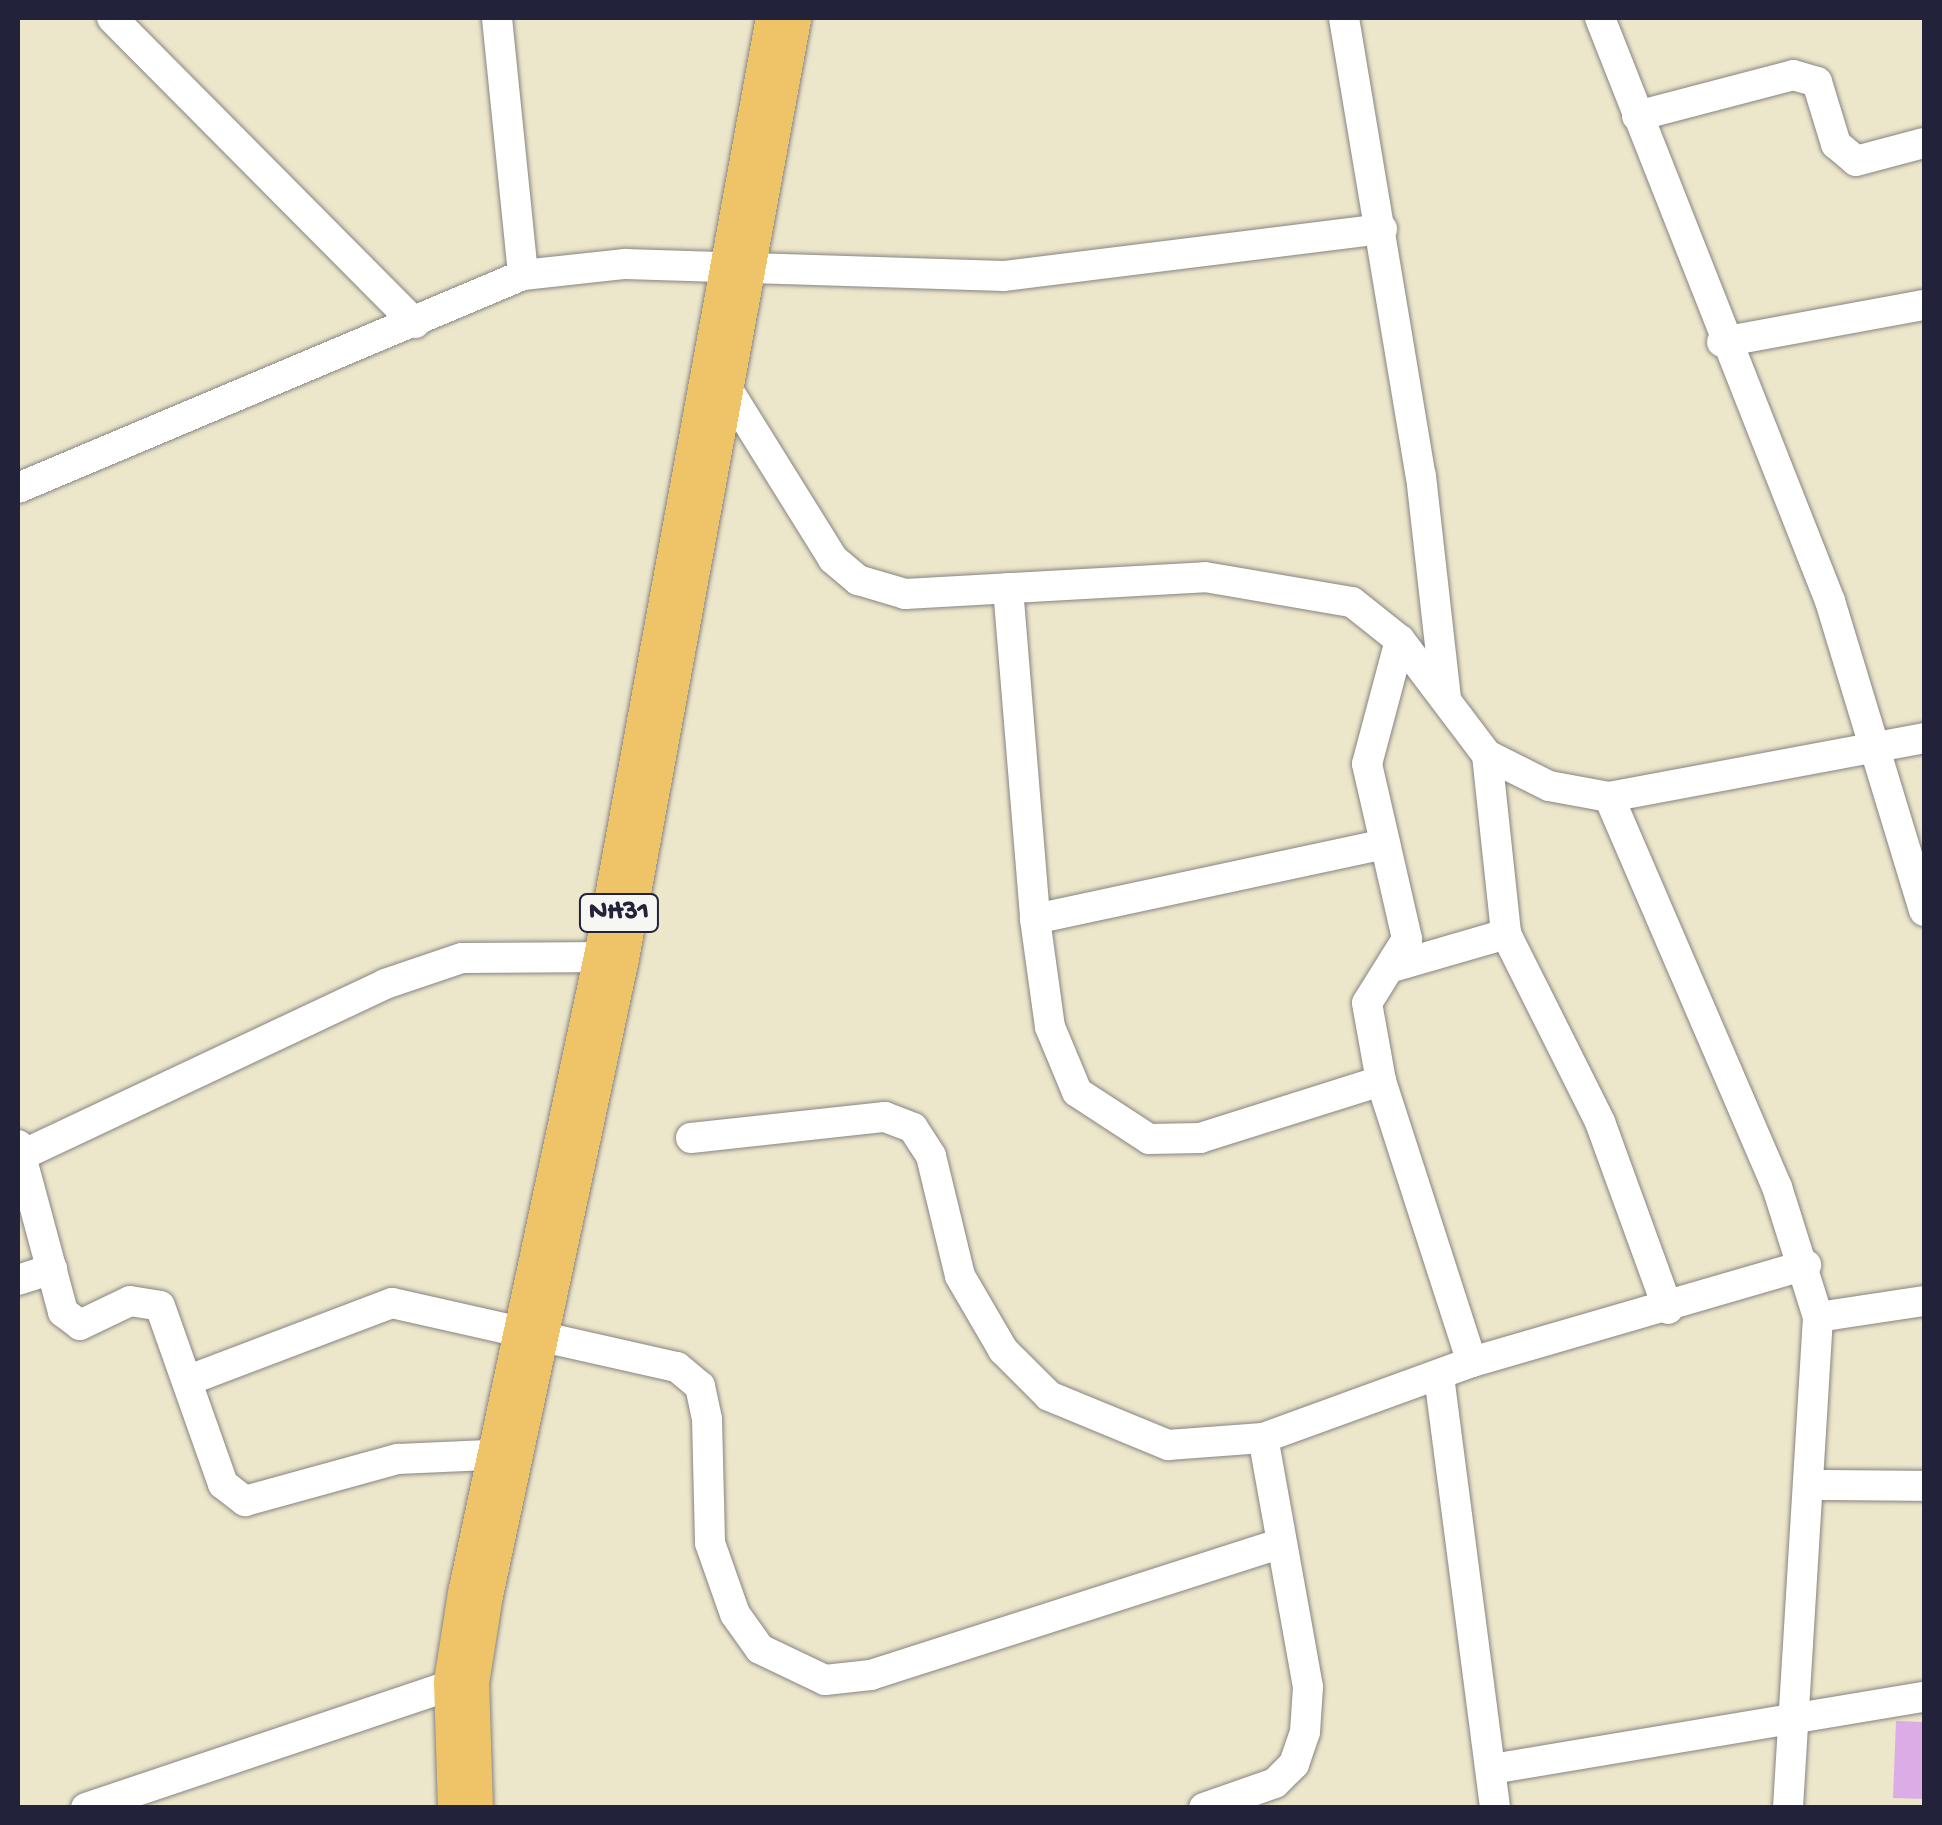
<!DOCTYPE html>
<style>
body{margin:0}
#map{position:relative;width:1942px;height:1825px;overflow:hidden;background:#ece6ca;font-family:"Gochi Hand",sans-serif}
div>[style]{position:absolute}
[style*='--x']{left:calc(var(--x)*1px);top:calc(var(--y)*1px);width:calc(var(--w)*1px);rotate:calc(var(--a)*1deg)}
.building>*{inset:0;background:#dcace7}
.roads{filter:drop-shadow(0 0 2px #878482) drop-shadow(0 0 2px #878482)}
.street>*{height:30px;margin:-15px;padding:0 15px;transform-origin:15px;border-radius:15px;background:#fff}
.highway>*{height:55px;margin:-27.5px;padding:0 27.5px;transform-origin:27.5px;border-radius:27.5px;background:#efc469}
span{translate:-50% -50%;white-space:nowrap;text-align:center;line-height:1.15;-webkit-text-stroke:9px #f6f6f2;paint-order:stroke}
.shield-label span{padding:2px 8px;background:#f6f6f2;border:2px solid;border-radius:8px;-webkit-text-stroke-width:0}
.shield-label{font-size:28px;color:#22223b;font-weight:700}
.frame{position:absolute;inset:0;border:20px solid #22223b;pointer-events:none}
</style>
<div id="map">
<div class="building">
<i style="clip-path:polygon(1896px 1721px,1924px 1722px,1924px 1799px,1893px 1798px)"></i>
</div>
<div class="roads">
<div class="street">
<i style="--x:112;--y:18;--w:430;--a:45.2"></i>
<i style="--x:497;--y:18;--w:258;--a:84.2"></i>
<i style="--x:1344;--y:18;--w:464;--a:80.5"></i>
<i style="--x:1421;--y:476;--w:224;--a:83.6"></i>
<i style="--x:1600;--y:18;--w:627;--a:68.47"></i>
<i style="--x:1830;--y:601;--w:324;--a:73.1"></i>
<i style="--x:1637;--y:116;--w:161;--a:-14.7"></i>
<i style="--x:1793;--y:75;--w:25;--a:16"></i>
<i style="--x:1817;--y:82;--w:65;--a:73"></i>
<i style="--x:1836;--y:144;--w:26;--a:40"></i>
<i style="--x:1856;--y:161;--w:70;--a:-14.8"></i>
<i style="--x:1722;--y:342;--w:205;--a:-10.4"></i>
<i style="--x:718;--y:374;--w:218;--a:58.1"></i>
<i style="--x:833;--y:559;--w:33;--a:40"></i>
<i style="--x:858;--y:580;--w:49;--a:16.6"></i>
<i style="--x:905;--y:594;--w:300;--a:-3.2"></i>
<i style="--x:1205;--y:577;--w:149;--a:9.7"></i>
<i style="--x:1352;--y:602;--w:61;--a:38.4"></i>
<i style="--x:1400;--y:640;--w:144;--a:52.9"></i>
<i style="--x:1487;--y:755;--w:69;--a:26.6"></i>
<i style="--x:1549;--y:786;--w:61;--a:10.4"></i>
<i style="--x:1609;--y:797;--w:320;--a:-10.6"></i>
<i style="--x:18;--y:488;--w:548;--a:-22.87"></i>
<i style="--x:523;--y:275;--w:103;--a:-6.2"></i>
<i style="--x:625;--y:264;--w:379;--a:1.8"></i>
<i style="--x:1004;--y:276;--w:381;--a:-7.1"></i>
<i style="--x:1008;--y:588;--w:332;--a:85.3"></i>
<i style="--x:1035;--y:919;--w:109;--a:82.1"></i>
<i style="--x:1050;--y:1027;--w:70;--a:67.4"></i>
<i style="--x:1077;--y:1092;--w:86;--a:33.1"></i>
<i style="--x:1149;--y:1139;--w:51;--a:-1.1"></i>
<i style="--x:1200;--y:1138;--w:190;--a:-17.5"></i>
<i style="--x:1400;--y:640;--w:128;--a:104.9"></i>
<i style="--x:1367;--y:764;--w:180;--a:77.1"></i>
<i style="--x:1407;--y:939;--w:75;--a:122"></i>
<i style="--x:1367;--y:1003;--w:79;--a:79.8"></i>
<i style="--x:1381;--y:1081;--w:295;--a:72.1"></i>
<i style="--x:1487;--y:755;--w:180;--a:83.9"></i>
<i style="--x:1506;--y:934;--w:210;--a:63.4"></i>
<i style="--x:1600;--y:1122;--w:199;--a:70"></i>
<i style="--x:1609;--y:797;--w:425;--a:66.7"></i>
<i style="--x:1777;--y:1187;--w:136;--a:72.5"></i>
<i style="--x:1818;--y:1317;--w:492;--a:93.5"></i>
<i style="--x:1035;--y:919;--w:358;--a:-12.1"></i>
<i style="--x:1396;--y:966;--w:115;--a:-16.2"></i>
<i style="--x:691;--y:1138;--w:195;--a:-6.2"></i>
<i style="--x:885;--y:1117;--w:30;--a:21"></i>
<i style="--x:913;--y:1128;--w:33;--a:57"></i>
<i style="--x:931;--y:1156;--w:123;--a:76.4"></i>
<i style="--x:960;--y:1276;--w:86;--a:59.8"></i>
<i style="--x:1003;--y:1350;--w:65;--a:45"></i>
<i style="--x:1049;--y:1396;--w:129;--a:22.4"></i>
<i style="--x:1168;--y:1445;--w:95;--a:-4.2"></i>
<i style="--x:1263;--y:1438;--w:222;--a:-20"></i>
<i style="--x:1472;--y:1362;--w:348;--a:-16.2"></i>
<i style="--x:18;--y:1145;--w:173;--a:74.9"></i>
<i style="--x:63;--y:1312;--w:21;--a:37"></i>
<i style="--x:80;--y:1325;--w:55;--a:-25.6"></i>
<i style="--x:130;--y:1301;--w:30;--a:9"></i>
<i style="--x:160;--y:1306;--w:189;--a:70.5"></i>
<i style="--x:223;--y:1484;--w:28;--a:38"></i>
<i style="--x:245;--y:1501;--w:159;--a:-15.4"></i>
<i style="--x:398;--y:1459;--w:112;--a:-2.6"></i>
<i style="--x:20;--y:1156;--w:403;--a:-25.2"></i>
<i style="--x:385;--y:984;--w:81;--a:-18.7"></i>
<i style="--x:462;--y:958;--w:149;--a:-0.4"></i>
<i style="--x:18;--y:1280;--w:36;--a:-18"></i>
<i style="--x:1818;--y:1317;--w:107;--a:-8.6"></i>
<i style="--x:1439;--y:1376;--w:436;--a:82.6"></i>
<i style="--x:189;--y:1380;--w:217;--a:-20.8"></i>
<i style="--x:392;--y:1303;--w:292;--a:12.7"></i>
<i style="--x:677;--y:1367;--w:30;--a:40"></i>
<i style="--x:700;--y:1386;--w:34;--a:78"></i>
<i style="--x:707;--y:1419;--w:124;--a:88.6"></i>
<i style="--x:710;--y:1543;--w:75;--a:70.6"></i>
<i style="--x:735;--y:1614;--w:43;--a:54.5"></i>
<i style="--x:760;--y:1649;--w:72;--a:25.5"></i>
<i style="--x:825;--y:1680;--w:46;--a:-6.2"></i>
<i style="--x:871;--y:1675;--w:429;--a:-17.8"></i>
<i style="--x:1813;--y:1485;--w:111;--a:0.5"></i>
<i style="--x:1492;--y:1769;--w:438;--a:-9.5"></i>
<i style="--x:86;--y:1808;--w:396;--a:-18.6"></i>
<i style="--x:1204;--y:1808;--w:75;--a:-19.4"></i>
<i style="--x:1275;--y:1783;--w:27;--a:-45"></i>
<i style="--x:1294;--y:1764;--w:34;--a:-71"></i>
<i style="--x:1305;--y:1732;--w:45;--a:-86.2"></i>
<i style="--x:1308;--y:1687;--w:253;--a:-100.2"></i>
</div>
<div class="highway">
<i style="--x:465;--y:1808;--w:126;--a:-91.8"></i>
<i style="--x:461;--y:1682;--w:89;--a:-81"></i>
<i style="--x:475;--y:1594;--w:651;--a:-77.95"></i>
<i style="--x:611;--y:957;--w:955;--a:-79.62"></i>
</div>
</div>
<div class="shield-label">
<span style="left:619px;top:913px">NH31</span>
</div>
<div class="frame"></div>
</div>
